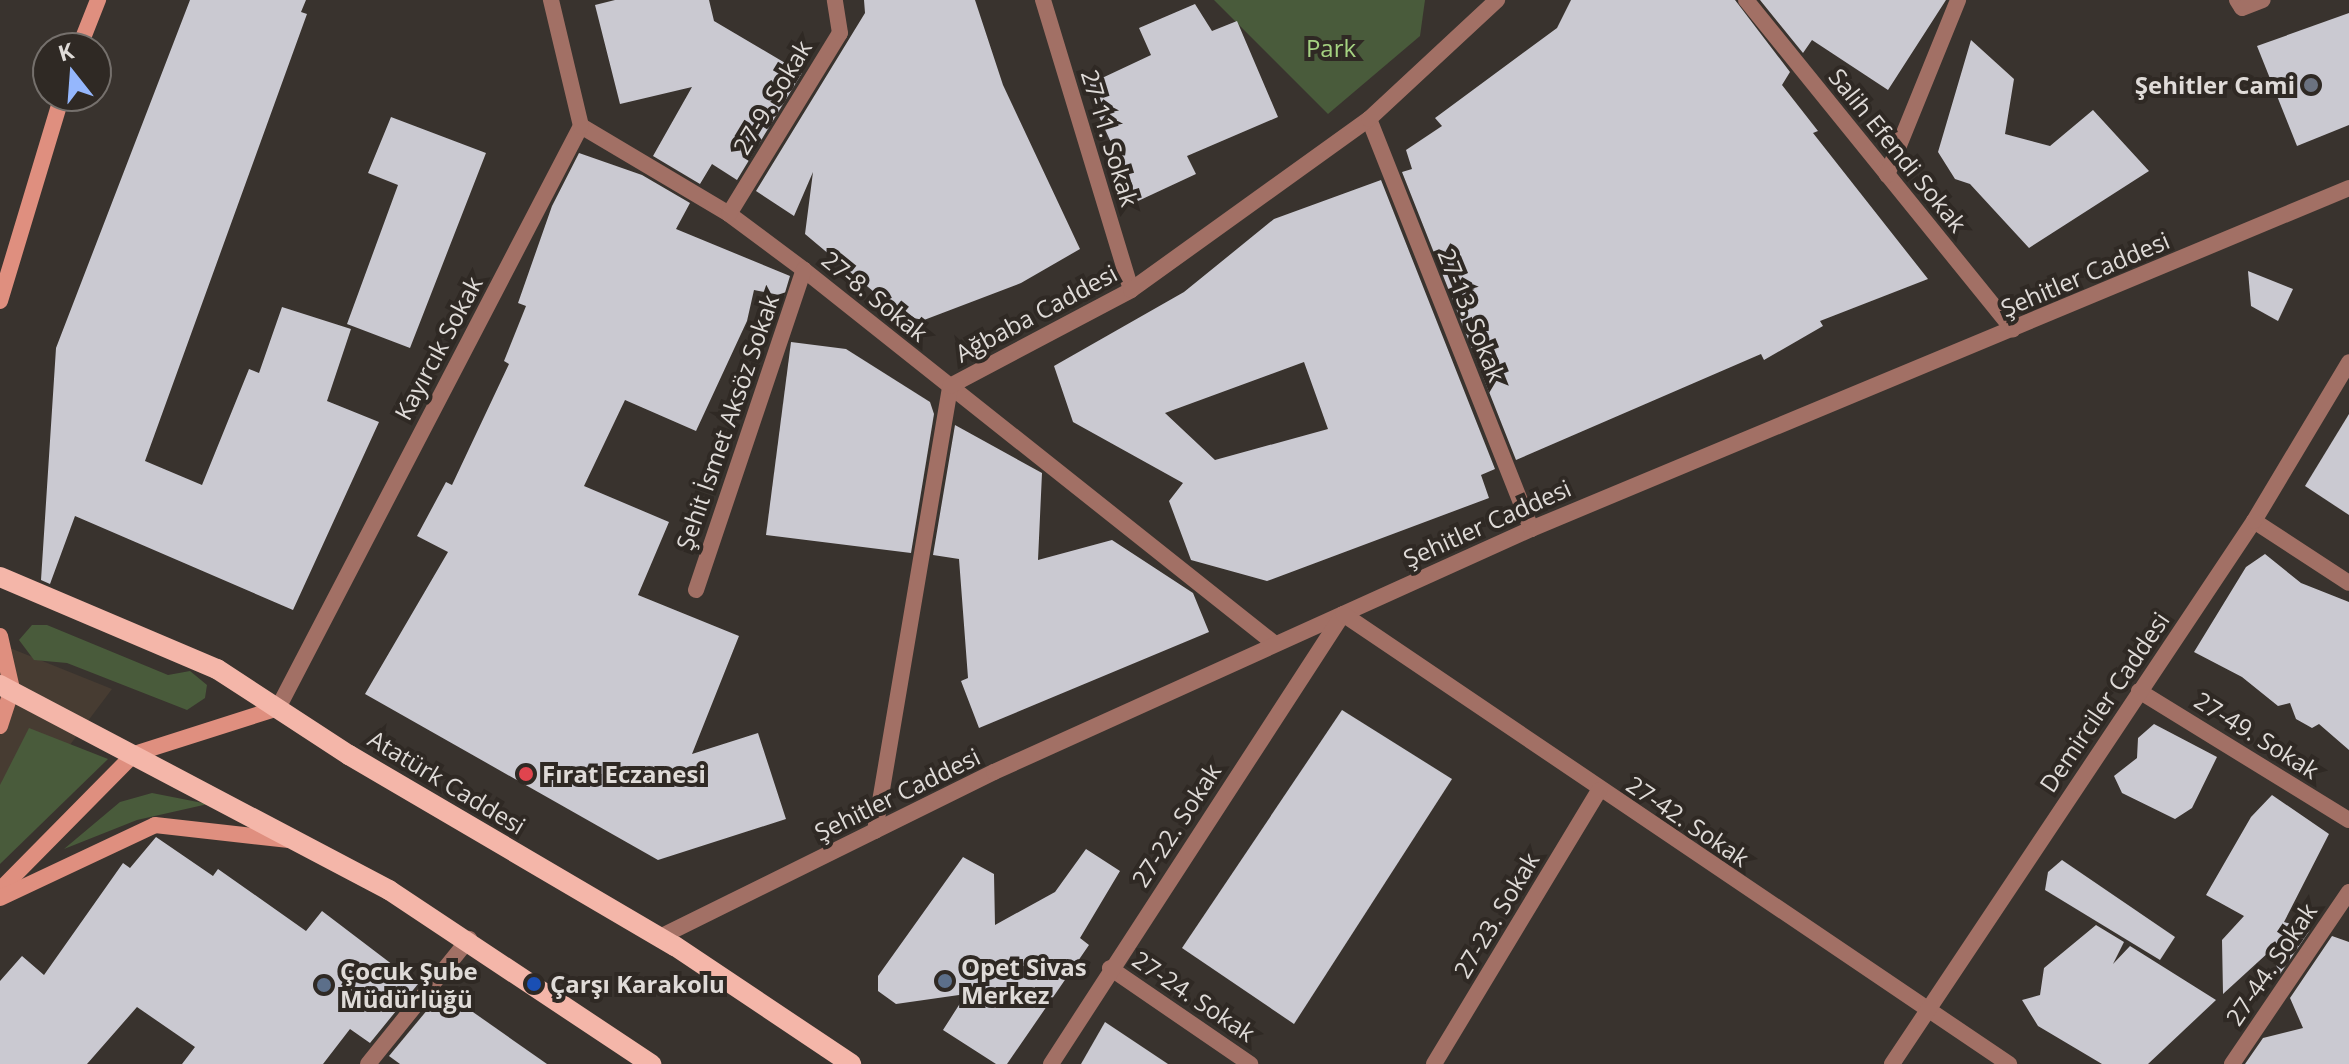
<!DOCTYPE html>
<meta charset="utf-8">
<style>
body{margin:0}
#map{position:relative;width:2349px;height:1064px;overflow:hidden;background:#39332e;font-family:"Open Sans",sans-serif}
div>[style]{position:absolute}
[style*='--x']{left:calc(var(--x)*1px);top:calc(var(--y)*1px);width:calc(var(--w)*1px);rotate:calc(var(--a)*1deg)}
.built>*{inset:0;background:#473c32}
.green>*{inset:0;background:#495b3b}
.building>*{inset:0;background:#cac9d1}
.street>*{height:16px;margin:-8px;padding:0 8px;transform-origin:8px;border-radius:8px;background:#a27065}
.secondary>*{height:16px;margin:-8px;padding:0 8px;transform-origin:8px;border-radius:8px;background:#df8f7f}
.primary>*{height:20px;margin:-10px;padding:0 10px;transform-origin:10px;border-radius:10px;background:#f4b6a9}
.dots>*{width:22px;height:22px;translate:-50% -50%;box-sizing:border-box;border:4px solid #2f2924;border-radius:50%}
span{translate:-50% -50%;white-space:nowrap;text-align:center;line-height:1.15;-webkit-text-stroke:8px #2f2924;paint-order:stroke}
.park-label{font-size:24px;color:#a5d281}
.poi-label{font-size:24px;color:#dfdbd8;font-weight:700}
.right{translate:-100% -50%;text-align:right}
.left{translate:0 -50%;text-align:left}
.street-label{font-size:24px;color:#dfdbd8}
.north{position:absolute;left:32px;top:32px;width:80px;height:80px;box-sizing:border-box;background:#2f2924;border:2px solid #75706c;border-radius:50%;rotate:343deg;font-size:22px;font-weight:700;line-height:32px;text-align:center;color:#dfdbd8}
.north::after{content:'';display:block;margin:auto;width:28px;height:36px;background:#95b7fd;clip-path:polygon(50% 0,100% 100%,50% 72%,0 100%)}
</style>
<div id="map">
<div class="built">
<i style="clip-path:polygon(0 644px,112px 689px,0 838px)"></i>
</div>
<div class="green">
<i style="clip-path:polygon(1214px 0,1425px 0,1420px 36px,1328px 114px)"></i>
<i style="clip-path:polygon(32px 625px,47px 625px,168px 675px,190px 671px,207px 685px,205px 698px,187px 710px,67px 663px,34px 660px,19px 640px)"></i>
<i style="clip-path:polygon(29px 728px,108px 759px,0 864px,0 785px)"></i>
<i style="clip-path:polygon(152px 793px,208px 804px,137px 820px,64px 849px,120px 802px)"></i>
</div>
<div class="building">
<i style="clip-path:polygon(190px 0,306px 0,301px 12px,307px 14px,145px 461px,202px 485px,249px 369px,259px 373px,282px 307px,351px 329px,327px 401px,379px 422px,293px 610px,75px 516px,50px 584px,41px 580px,56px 348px)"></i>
<i style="clip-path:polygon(615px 0,709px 0,714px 21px,802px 73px,737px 180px,712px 164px,700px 184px,653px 156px,692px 87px,620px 104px,595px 5px)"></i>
<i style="clip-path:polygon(864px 0,975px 0,1003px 85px,1080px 249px,1021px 283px,924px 320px,891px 314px,880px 297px,805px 234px,813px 172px,794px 216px,756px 191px,865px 13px)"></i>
<i style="clip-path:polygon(1571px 0,1735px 0,1790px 72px,1782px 85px,1818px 131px,1813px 133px,1928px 279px,1820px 321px,1823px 326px,1764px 360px,1761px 354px,1516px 460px,1402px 172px,1412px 169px,1406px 150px,1442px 126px,1435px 118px,1557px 28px)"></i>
<i style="clip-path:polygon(1760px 0,1946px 0,1888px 90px,1812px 40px,1803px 53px)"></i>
<i style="clip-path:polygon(1195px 4px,1212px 31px,1237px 21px,1278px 117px,1187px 156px,1196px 174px,1138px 201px,1085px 86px,1151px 55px,1139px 28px)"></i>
<i style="clip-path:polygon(2349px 13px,2349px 125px,2297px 146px,2257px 46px)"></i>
<i style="clip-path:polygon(1971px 40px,2014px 79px,2005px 134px,2050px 146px,2093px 110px,2149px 171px,2029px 248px,1970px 184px,1955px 179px,1938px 152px)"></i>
<i style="clip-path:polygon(391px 117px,486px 153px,410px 348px,347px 324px,398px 185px,368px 173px)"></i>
<i style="clip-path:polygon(579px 153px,642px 175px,690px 203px,676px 229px,790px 276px,784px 296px,754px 290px,747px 321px,696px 431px,625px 400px,584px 486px,669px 522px,638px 595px,739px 636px,692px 754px,758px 733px,786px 819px,658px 860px,365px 694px,448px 552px,417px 536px,446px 482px,452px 485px,509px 364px,504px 361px,526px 306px,518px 303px,552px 206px)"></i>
<i style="clip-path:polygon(evenodd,1381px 180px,1495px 469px,1481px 475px,1489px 498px,1267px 581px,1191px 560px,1169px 501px,1183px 483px,1073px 422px,1054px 366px,1184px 292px,1274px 219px,1381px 180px,1304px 362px,1328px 429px,1215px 460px,1165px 413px,1304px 362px)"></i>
<i style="clip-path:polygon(2248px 271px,2293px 289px,2278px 321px,2251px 306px)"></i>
<i style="clip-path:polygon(791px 342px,846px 349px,930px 402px,934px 414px,911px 553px,766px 535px)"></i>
<i style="clip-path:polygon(2349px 414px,2349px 515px,2305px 486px)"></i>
<i style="clip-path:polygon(955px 425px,1042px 473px,1038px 560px,1112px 540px,1193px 593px,1209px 632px,979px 728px,961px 681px,968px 678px,959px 559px,933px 555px)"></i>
<i style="clip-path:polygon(2265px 554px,2301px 583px,2349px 602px,2349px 750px,2319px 724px,2312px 728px,2296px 719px,2290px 703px,2278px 706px,2242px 677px,2194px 652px,2246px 567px)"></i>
<i style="clip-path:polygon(1342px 710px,1452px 779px,1294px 1024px,1182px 948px)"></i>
<i style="clip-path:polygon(2154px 724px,2217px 757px,2192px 808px,2175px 819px,2122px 793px,2114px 776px,2137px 758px,2138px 738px)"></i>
<i style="clip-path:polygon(2272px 795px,2329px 834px,2284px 922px,2310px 930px,2280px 974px,2270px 951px,2223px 994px,2222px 940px,2244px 916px,2206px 895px,2251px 817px)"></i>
<i style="clip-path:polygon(156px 837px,213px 876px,218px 869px,306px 931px,322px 911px,418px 984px,370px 1043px,350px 1029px,323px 1064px,182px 1064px,195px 1047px,137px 1007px,87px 1064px,0 1064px,0 981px,22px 956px,44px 975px,123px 863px,130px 868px)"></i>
<i style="clip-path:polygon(1086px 849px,1120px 871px,1080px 938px,1089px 945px,1007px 1064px,996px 1064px,943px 1030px,966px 994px,896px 1004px,878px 991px,878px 976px,963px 857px,994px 874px,995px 925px,1055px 892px)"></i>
<i style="clip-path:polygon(2062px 860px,2175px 937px,2160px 960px,2045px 890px,2048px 872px)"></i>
<i style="clip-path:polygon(2096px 925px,2124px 942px,2113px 964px,2130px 946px,2216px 1000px,2148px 1064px,2102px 1064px,2038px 1026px,2022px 1000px,2040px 995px,2044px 968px)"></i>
<i style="clip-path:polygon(2332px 936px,2349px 942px,2349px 1064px,2245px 1064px,2263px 1038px,2303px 1028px,2290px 998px)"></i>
<i style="clip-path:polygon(443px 991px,547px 1064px,400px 1064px,389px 1056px)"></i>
<i style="clip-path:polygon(1105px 1022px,1168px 1064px,1081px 1064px)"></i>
</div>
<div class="street">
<i style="--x:1043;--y:0;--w:303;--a:73.1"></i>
<i style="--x:1746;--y:0;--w:424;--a:51"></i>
<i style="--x:2237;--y:0;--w:9;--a:58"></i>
<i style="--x:2242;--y:8;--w:22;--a:-21"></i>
<i style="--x:1369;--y:119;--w:441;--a:68.4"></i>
<i style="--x:581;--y:126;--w:172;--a:30.7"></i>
<i style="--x:729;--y:214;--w:94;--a:36.7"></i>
<i style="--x:804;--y:270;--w:601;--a:38.45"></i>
<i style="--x:1887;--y:175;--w:189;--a:-67.9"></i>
<i style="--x:729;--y:214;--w:212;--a:-58.5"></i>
<i style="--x:840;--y:33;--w:33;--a:-99"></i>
<i style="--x:2254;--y:521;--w:113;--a:33.1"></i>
<i style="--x:696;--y:590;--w:338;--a:-71.4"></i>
<i style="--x:2139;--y:691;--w:246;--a:31.6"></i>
<i style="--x:278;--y:708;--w:656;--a:-62.5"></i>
<i style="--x:581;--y:126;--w:130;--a:-103.4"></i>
<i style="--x:875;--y:831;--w:451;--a:-80.4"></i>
<i style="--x:950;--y:386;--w:205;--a:-27.9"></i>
<i style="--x:1131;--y:290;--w:293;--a:-35.7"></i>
<i style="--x:1369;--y:119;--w:175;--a:-42.9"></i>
<i style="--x:660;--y:937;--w:373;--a:-26.3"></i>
<i style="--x:994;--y:772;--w:589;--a:-24.35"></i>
<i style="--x:1531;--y:529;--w:886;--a:-22.63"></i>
<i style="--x:1110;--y:968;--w:170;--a:34.4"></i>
<i style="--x:368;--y:1064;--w:161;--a:-51.1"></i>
<i style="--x:1051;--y:1064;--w:536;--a:-57.02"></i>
<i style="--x:1343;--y:614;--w:804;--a:34.05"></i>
<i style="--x:1434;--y:1064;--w:320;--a:-58.9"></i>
<i style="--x:1892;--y:1064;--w:653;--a:-56.31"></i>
<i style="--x:2254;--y:521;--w:185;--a:-59.1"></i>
<i style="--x:2232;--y:1064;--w:208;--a:-55.8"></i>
</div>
<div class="secondary">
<i style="--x:79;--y:48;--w:52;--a:-68.4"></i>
<i style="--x:0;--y:301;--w:214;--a:-73.2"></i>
<i style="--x:0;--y:636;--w:54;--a:77.2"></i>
<i style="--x:12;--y:689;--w:39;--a:108"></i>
<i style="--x:0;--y:890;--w:191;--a:-45.4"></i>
<i style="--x:134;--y:754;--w:151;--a:-17.7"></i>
<i style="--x:0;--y:898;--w:171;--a:-25.2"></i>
<i style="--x:155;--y:825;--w:135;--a:6.4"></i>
</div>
<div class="primary">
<i style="--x:0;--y:577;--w:236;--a:23"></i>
<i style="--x:217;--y:669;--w:158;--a:33.1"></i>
<i style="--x:349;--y:755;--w:378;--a:30.4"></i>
<i style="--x:675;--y:946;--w:212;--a:33.8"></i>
<i style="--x:0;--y:685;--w:440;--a:27.8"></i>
<i style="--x:389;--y:890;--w:315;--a:33.6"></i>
</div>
<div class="dots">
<i style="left:2311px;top:85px;background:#6b7280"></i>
<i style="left:526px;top:774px;background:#e0444e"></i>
<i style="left:945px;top:981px;background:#5c6f8a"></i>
<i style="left:534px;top:984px;background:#1a4fb4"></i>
<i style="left:324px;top:985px;background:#5c6f8a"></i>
</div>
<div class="park-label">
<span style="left:1331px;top:48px">Park</span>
</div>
<div class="poi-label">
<span class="right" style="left:2295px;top:85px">Şehitler Cami</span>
<span class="left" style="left:542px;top:774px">Fırat Eczanesi</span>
<span class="left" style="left:961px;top:981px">Opet Sivas<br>Merkez</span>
<span class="left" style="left:340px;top:985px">Çocuk Şube<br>Müdürlüğü</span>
<span class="left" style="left:550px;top:984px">Çarşı Karakolu</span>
</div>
<div class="street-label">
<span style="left:772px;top:97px;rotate:-59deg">27-9. Sokak</span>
<span style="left:1110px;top:138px;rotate:73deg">27-11. Sokak</span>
<span style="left:1898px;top:150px;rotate:51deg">Salih Efendi Sokak</span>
<span style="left:2085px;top:274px;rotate:-23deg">Şehitler Caddesi</span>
<span style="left:875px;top:296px;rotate:39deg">27-8. Sokak</span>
<span style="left:1036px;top:313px;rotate:-28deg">Ağbaba Caddesi</span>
<span style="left:1472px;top:315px;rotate:68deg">27-13. Sokak</span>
<span style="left:438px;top:348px;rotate:-62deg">Kayırcık Sokak</span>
<span style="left:727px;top:422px;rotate:-71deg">Şehit İsmet Aksöz Sokak</span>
<span style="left:1487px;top:523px;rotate:-24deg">Şehitler Caddesi</span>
<span style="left:2104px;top:702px;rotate:-56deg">Demirciler Caddesi</span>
<span style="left:2257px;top:735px;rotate:32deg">27-49. Sokak</span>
<span style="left:447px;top:782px;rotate:31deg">Atatürk Caddesi</span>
<span style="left:897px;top:794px;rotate:-26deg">Şehitler Caddesi</span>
<span style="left:1688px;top:821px;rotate:34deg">27-42. Sokak</span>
<span style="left:1176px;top:825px;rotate:-57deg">27-22. Sokak</span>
<span style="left:1496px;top:915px;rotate:-59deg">27-23. Sokak</span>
<span style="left:2271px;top:964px;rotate:-56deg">27-44. Sokak</span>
<span style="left:1194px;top:996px;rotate:34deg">27-24. Sokak</span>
</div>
<div class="north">K</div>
</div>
